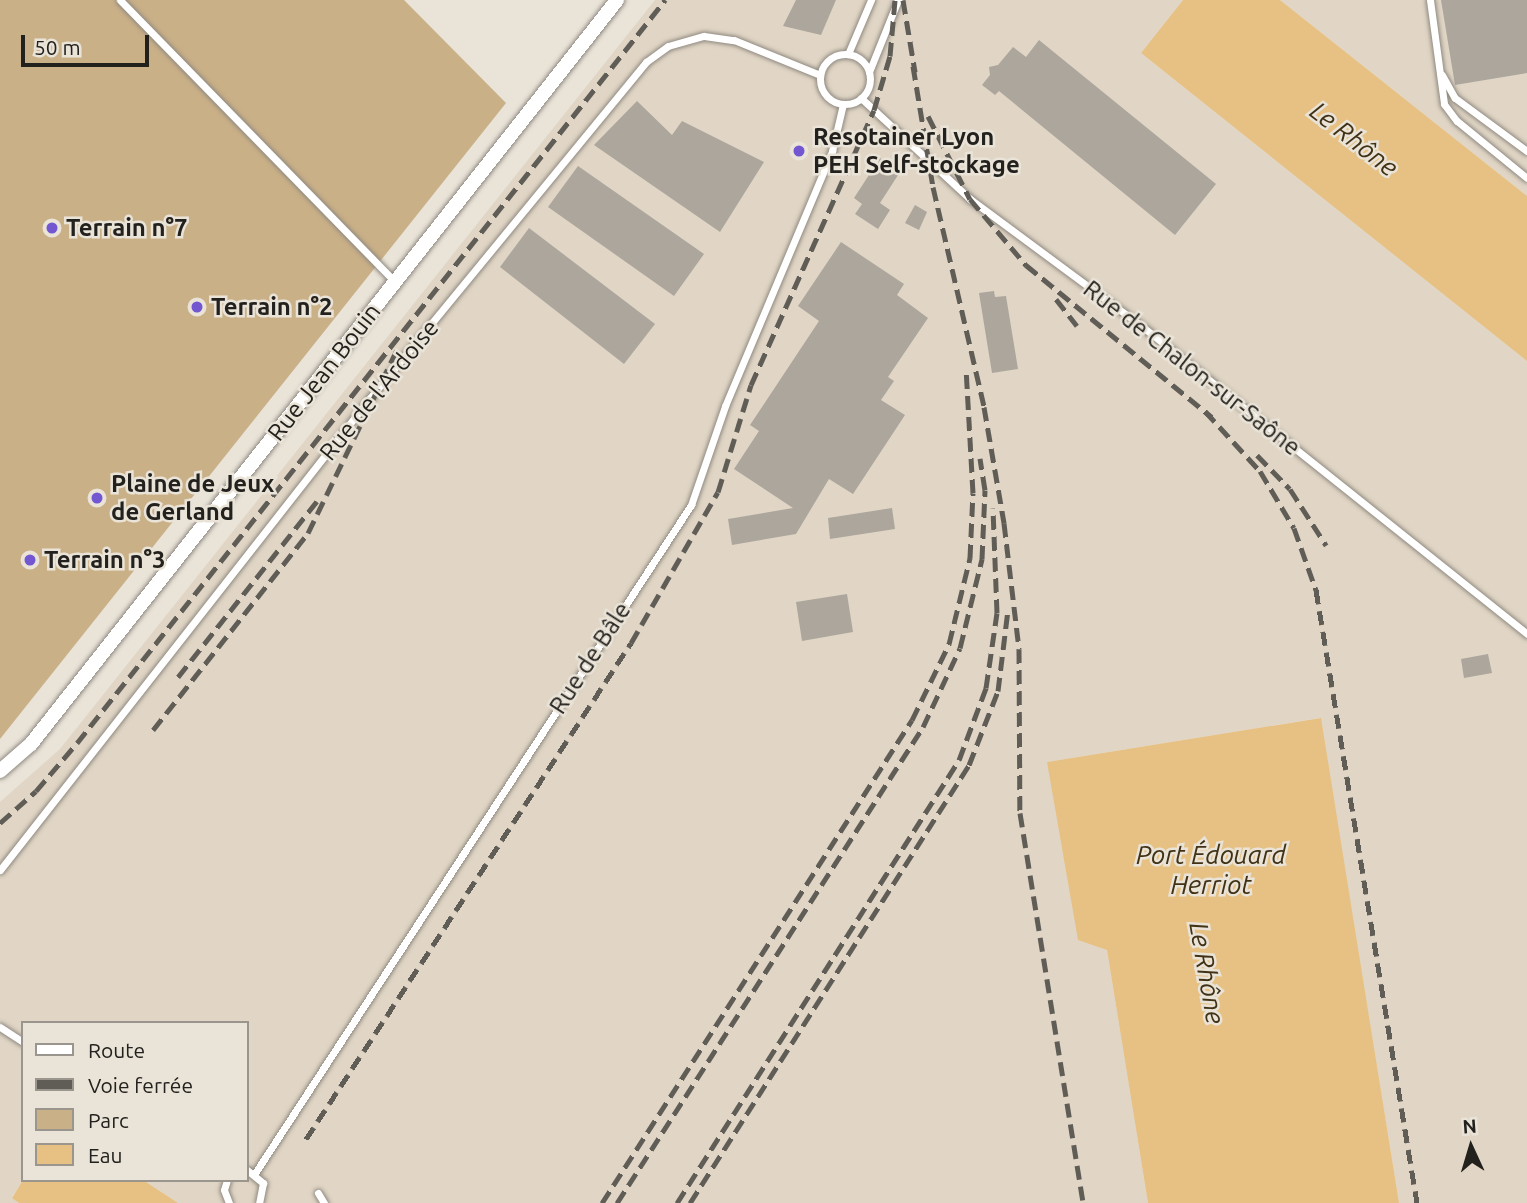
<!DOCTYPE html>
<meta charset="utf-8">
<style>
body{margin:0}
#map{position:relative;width:1527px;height:1203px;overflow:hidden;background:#e9e3d8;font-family:Ubuntu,sans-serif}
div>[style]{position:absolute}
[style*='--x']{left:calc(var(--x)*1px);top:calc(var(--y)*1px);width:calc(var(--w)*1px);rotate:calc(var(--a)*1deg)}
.built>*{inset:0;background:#e1d6c5}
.green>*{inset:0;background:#cab087}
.water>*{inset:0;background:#e6c183}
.building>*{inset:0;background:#aca69c}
.roads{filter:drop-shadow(0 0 2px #8f8980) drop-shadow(0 0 2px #8f8980)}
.lane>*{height:7px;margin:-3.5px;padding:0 3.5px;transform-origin:3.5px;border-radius:3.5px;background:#fff}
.lane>.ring{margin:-3.5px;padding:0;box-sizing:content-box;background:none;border:7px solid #fff;border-radius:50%}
.street>*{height:14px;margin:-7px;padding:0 7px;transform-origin:7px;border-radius:7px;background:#fff}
.rail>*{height:5px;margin-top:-2.5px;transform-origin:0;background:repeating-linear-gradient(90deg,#605d57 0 14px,transparent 0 21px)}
.dots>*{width:19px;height:19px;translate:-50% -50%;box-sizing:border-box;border:4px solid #e9e3d8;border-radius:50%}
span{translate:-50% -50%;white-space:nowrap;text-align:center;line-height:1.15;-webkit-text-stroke:5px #e9e3d8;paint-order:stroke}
.poi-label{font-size:24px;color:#23211d;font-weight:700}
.left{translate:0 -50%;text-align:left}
.street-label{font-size:24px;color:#23211d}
.water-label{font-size:26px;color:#413216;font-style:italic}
.legend{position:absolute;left:21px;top:1021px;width:228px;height:161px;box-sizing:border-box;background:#e9e3d8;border:2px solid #9a958d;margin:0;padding:9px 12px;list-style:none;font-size:21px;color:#23211d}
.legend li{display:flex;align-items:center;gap:14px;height:35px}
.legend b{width:35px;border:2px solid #9a958d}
.north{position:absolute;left:1436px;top:1112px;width:70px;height:70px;-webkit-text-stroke:5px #e9e3d8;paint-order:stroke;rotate:356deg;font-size:19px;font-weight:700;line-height:28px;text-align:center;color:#23211d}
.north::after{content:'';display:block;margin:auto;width:24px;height:32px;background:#23211d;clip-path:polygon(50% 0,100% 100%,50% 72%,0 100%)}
.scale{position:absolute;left:21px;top:35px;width:128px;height:32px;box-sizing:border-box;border:4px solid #23211d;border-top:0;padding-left:9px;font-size:21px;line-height:24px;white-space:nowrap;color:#23211d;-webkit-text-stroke:5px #e9e3d8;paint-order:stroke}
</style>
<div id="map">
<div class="built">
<i style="clip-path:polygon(655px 0,1183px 0,1141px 53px,1527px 361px,1527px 1203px,1399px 1203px,1320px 718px,1047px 762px,1107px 950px,1148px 1203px,178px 1203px,143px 1180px,247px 1180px,247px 1023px,23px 1023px,23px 1180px,12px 1197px,19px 1203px,0 1203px,0 802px,60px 749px)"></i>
<i style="clip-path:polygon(1280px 0,1527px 0,1527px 196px)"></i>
</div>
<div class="green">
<i style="clip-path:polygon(0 0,404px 0,506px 103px,0 739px)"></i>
</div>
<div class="water">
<i style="clip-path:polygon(1183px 0,1280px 0,1527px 196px,1527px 361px,1141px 53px)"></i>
<i style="clip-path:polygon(1321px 718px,1399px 1203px,1148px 1203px,1107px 950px,1078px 940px,1047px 762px)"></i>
<i style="clip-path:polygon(23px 1180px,143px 1180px,178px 1203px,19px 1203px,12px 1198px)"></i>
</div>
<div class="building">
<i style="clip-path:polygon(796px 0,836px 0,821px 35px,783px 26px)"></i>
<i style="clip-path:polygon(1441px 0,1527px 0,1527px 73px,1455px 85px)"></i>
<i style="clip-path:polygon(1039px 40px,1216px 184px,1175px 235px,999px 91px,995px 95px,982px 85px,990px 75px,989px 67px,998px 65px,1013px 47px,1026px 57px)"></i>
<i style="clip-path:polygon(637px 101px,672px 135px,682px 121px,764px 162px,720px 232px,594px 145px)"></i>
<i style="clip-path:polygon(880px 158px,900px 172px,880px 203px,890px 210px,878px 229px,855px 214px,862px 204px,854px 198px)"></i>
<i style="clip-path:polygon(578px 166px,704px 254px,674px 296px,548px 207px)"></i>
<i style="clip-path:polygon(915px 205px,927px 212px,919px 230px,905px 223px)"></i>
<i style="clip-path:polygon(529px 228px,655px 324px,624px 364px,500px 267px)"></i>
<i style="clip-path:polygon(841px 242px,904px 284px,897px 295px,928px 318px,888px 377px,894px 381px,881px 400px,905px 415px,853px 494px,829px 479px,796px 534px,732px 545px,728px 519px,793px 508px,734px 469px,759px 431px,750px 425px,819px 321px,798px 306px)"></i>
<i style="clip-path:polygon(994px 291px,995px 297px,1006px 296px,1018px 369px,992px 373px,979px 293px)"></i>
<i style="clip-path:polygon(892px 508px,895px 529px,830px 539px,828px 518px)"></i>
<i style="clip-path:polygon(847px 594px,853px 632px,802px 641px,796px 602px)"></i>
<i style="clip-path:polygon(1488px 654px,1492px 673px,1464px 678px,1461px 659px)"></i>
</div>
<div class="roads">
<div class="lane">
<i style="--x:120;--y:0;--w:394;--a:45.7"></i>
<i style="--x:1430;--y:0;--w:105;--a:82.3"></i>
<i style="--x:1444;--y:104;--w:21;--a:53"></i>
<i style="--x:1457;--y:121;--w:90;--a:39.2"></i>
<i style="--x:848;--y:54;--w:59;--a:-66.9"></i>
<i class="ring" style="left:820px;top:54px;width:43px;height:43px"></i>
<i style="--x:869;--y:72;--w:78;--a:-68.1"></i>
<i style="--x:1442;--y:75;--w:26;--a:61"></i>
<i style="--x:1455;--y:98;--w:89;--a:36.4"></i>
<i style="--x:861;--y:98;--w:149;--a:42.8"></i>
<i style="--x:970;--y:199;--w:210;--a:36.5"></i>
<i style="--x:1139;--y:324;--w:497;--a:38.6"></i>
<i style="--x:0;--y:870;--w:600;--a:-51.91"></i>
<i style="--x:370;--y:398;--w:435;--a:-50.6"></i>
<i style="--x:646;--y:62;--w:27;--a:-36"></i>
<i style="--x:668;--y:46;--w:37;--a:-16"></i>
<i style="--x:704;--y:36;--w:30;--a:8"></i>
<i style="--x:734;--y:40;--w:93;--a:22.1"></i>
<i style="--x:0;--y:1027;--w:27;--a:33"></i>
<i style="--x:247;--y:1170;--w:21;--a:39"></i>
<i style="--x:263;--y:1183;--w:20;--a:101"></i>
<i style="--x:255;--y:1173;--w:798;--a:-56.87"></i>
<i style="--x:691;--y:505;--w:105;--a:-71"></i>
<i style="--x:725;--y:406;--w:277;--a:-67.2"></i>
<i style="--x:832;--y:151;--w:48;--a:-76.8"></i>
<i style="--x:227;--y:1180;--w:10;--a:107"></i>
<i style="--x:224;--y:1190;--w:14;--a:69"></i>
<i style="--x:318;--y:1193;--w:12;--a:59"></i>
</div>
<div class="street">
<i style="--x:0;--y:771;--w:41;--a:-41.1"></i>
<i style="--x:31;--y:744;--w:947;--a:-51.77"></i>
</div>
</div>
<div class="rail">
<i style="--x:903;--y:0;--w:73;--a:80.5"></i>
<i style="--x:913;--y:66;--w:123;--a:80.6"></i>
<i style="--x:933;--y:187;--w:226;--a:76.9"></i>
<i style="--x:984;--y:407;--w:118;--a:80.2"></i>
<i style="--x:1004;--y:523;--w:127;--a:83.2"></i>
<i style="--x:1019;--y:649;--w:164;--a:89.7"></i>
<i style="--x:1020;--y:813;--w:395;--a:80.8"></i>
<i style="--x:928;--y:116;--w:93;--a:63.2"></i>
<i style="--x:970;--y:199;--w:87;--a:49.7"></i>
<i style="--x:1026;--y:265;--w:240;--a:39.3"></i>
<i style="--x:1056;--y:299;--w:34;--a:52"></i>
<i style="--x:1205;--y:411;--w:81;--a:47.5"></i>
<i style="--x:1260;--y:471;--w:66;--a:59.2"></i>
<i style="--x:1294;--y:528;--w:66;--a:70.5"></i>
<i style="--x:1316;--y:590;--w:621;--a:80.64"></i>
<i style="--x:1257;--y:455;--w:47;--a:45.9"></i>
<i style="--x:1290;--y:489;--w:67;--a:57.3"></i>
<i style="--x:178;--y:677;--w:224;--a:-51.7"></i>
<i style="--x:153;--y:730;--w:251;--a:-51.8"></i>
<i style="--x:308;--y:533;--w:203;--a:-64.1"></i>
<i style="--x:0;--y:823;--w:48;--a:-41.6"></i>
<i style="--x:36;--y:791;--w:63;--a:-49.5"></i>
<i style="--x:77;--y:743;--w:948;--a:-51.64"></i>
<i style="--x:306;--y:1139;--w:593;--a:-56.77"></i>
<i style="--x:631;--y:643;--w:174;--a:-60.1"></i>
<i style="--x:718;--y:492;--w:112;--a:-72.9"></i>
<i style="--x:751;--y:385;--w:301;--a:-65.9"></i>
<i style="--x:874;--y:110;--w:56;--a:-73.5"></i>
<i style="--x:890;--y:56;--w:56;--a:-84.9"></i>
<i style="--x:602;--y:1203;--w:574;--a:-57.31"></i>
<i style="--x:912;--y:720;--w:85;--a:-64"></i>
<i style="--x:949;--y:644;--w:89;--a:-76.3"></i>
<i style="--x:970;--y:558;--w:65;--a:-87.4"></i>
<i style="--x:973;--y:493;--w:125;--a:-93.2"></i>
<i style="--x:617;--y:1203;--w:566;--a:-57.26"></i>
<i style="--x:923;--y:727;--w:87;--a:-64.9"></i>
<i style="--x:960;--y:648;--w:92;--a:-76.1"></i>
<i style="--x:982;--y:559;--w:69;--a:-87.5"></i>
<i style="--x:985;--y:490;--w:32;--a:-99"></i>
<i style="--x:677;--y:1203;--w:525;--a:-57.52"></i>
<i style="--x:959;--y:760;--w:77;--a:-69.4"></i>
<i style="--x:986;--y:688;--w:76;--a:-81.7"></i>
<i style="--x:997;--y:613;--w:105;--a:-92.2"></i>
<i style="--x:690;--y:1203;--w:519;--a:-57.5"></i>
<i style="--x:969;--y:765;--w:79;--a:-68.6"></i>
<i style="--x:998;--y:691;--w:82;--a:-83"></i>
</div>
<div class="dots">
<i style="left:799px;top:151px;background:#7357d1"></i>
<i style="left:52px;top:228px;background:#7357d1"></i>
<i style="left:197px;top:307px;background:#7357d1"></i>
<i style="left:97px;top:498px;background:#7357d1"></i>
<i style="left:30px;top:560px;background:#7357d1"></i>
</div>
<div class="poi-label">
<span class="left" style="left:813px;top:151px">Resotainer Lyon<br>PEH Self-stockage</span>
<span class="left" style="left:66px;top:228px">Terrain n°7</span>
<span class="left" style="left:211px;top:307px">Terrain n°2</span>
<span class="left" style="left:111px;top:498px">Plaine de Jeux<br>de Gerland</span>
<span class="left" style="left:44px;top:560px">Terrain n°3</span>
</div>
<div class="street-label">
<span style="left:1192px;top:368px;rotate:38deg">Rue de Chalon-sur-Saône</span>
<span style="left:324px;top:372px;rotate:-52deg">Rue Jean Bouin</span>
<span style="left:379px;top:390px;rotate:-51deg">Rue de l'Ardoise</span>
<span style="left:590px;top:658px;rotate:-57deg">Rue de Bâle</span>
</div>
<div class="water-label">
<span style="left:1354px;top:139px;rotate:38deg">Le Rhône</span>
<span style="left:1211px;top:870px">Port Édouard<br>Herriot</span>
<span style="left:1207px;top:973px;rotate:80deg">Le Rhône</span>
</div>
<ul class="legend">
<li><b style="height:9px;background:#fff"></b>Route</li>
<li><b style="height:9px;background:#605d57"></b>Voie ferrée</li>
<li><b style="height:19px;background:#cab087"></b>Parc</li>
<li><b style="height:19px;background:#e6c183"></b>Eau</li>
</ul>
<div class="north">N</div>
<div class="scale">50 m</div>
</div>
